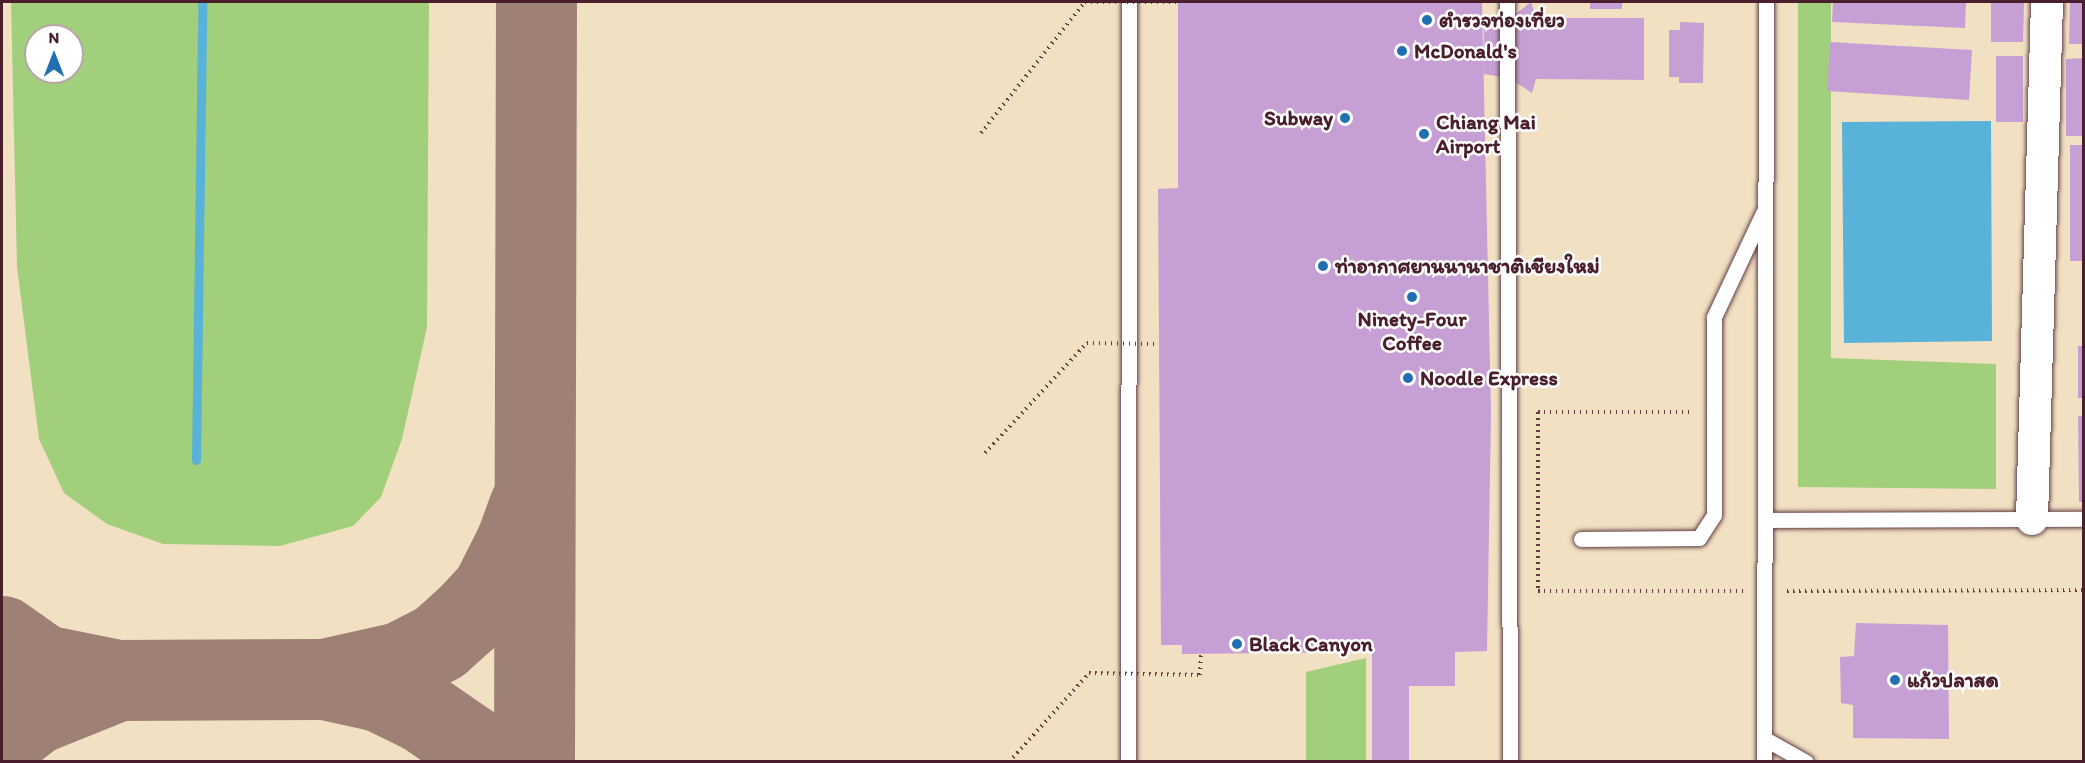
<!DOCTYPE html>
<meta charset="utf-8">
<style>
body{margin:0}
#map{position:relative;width:2085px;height:763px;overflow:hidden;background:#f1e0c2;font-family:Itim,"Playpen Sans Thai",sans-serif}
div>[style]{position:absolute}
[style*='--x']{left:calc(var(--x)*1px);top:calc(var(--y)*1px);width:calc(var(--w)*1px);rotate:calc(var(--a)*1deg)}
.green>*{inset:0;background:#a2cf7c}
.water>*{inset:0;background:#59b2d7}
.stream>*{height:9px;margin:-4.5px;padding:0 4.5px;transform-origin:4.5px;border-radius:4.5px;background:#59b2d7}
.taxiway>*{height:81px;margin:-40.5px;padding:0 40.5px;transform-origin:40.5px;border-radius:40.5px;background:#9e8076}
.building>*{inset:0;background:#c6a0d4}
.path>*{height:4px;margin-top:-2px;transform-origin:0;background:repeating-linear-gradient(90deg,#633c42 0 1.5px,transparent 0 6px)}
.roads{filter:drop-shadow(0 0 2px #633c42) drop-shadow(0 0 2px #633c42)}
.lane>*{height:15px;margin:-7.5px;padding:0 7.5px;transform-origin:7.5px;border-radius:7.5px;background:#fff}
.street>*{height:32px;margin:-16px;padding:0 16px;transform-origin:16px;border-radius:16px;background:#fff}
.path-bridge>*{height:4px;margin-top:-2px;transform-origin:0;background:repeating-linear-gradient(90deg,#633c42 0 1.5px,transparent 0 6px)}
.dots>*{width:16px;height:16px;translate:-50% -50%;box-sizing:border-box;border:3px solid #fff;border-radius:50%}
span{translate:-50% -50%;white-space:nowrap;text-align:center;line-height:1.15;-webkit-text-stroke:5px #fff;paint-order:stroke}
.poi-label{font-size:21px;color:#4a1f2b;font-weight:700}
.left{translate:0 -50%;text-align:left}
.right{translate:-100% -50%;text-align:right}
.frame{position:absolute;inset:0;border:3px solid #4a1f2b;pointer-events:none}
.north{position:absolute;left:24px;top:24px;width:60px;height:60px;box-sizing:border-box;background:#fff;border:2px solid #b7a5aa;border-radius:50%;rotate:0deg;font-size:16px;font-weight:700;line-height:24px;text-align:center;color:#4a1f2b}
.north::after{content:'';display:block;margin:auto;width:21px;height:27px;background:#1f6fb2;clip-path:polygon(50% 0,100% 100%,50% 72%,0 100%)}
</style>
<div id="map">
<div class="green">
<i style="clip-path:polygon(evenodd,11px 2px,429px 2px,427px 327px,402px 439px,381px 497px,353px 526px,280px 546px,163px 544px,107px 524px,64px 493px,39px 439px,17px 267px,11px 2px,36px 36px,72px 36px,72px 72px,36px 72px,36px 36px)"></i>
<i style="clip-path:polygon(1798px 2px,1831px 2px,1831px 358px,1996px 364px,1996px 489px,1798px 487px)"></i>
<i style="clip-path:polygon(1366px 658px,1366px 761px,1306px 761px,1306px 672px)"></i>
</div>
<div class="water">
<i style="clip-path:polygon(1991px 121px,1992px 341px,1844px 343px,1842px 122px)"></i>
</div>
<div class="stream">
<i style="--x:196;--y:460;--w:458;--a:-89.2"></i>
</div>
<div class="taxiway">
<i style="--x:2;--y:636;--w:50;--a:35.3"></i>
<i style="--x:43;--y:665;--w:76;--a:11.3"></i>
<i style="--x:324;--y:679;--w:56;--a:12.3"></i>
<i style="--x:379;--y:691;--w:50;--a:26.1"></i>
<i style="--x:424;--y:713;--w:55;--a:34.6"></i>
<i style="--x:469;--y:744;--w:23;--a:52"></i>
<i style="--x:2;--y:739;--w:41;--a:-38"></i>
<i style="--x:34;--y:714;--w:91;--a:-22"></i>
<i style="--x:118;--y:680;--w:206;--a:-0.3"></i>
<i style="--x:324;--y:679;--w:78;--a:-12.6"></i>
<i style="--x:400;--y:662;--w:44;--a:-27.1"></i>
<i style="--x:439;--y:642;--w:38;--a:-42"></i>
<i style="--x:467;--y:617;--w:37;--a:-47"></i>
<i style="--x:492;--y:590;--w:54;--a:-63.4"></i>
<i style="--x:516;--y:542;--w:38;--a:-70"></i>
<i style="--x:534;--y:762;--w:760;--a:-89.85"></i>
</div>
<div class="building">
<i style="clip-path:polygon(1178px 2px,1482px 2px,1491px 412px,1487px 651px,1455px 652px,1455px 686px,1409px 686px,1409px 762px,1372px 762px,1372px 652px,1182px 654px,1182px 645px,1161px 645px,1158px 189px,1178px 188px)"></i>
<i style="clip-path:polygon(1531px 2px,1536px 18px,1644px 18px,1644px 80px,1536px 79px,1532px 93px,1509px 78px,1483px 74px,1484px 23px,1516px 14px)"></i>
<i style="clip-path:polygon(1590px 2px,1622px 2px,1622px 9px,1590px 9px)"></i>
<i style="clip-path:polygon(1833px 2px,1966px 2px,1965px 28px,1832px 22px)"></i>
<i style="clip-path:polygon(1991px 2px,2024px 2px,2023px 42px,1991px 42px)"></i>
<i style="clip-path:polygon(2070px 2px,2084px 2px,2084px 44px,2069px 44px)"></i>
<i style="clip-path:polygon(1680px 22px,1704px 23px,1703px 83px,1679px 83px,1679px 77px,1669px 77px,1669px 30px,1680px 30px)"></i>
<i style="clip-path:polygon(1830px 42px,1972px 50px,1969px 100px,1827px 91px)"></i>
<i style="clip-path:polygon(1996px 56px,2023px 56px,2023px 122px,1996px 122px)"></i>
<i style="clip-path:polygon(2084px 58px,2084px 136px,2066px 136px,2066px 59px)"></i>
<i style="clip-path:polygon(2070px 145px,2084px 145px,2084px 261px,2070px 261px)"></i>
<i style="clip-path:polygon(2078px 346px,2084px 346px,2084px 398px,2078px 398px)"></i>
<i style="clip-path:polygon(2078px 416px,2084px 416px,2084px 502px,2079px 502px)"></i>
<i style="clip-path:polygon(1856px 623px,1948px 625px,1949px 739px,1853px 738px,1853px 705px,1841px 703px,1840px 657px,1854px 656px)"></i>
</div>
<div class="path">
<i style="--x:1538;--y:412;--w:179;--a:90"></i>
<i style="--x:1538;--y:591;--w:206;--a:0"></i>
<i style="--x:1538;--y:412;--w:154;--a:0"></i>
<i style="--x:1787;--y:591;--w:297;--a:-0.2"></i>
</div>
<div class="roads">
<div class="lane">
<i style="--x:1507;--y:2;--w:760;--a:89.77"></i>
<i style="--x:1766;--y:520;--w:318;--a:-0.2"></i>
<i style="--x:1581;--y:539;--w:118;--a:-0.5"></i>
<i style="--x:1699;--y:538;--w:27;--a:-57"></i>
<i style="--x:1714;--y:515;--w:198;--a:-90"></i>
<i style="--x:1714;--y:317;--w:115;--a:-64.8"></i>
<i style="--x:1765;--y:739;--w:47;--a:29.3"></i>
<i style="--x:1128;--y:762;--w:760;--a:-89.92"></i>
<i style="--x:1764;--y:762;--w:760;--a:-89.85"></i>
</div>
<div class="street">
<i style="--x:2032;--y:519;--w:517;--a:-88.34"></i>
</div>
</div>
<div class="path-bridge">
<i style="--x:981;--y:133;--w:167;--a:-51.6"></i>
<i style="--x:1085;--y:2;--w:93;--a:0"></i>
<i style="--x:985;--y:453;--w:150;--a:-47.2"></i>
<i style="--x:1087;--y:343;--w:72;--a:0.8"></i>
<i style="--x:1009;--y:762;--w:120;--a:-48"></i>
<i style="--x:1089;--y:673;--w:111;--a:1"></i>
<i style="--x:1200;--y:675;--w:21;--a:-87"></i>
</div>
<div class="dots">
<i style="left:1427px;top:20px;background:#1f6fb2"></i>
<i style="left:1402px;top:51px;background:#1f6fb2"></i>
<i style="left:1345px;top:118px;background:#1f6fb2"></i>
<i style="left:1424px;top:134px;background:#1f6fb2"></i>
<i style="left:1323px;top:266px;background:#1f6fb2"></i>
<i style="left:1412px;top:297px;background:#1f6fb2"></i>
<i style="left:1408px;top:378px;background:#1f6fb2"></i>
<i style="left:1237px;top:644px;background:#1f6fb2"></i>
<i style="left:1895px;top:680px;background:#1f6fb2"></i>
</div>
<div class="poi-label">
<span class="left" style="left:1439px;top:20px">ตำรวจท่องเที่ยว</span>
<span class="left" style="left:1414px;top:51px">McDonald's</span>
<span class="right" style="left:1333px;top:118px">Subway</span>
<span class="left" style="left:1436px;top:134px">Chiang Mai<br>Airport</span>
<span class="left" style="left:1335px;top:266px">ท่าอากาศยานนานาชาติเชียงใหม่</span>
<span style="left:1412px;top:331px">Ninety-Four<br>Coffee</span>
<span class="left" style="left:1420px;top:378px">Noodle Express</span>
<span class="left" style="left:1249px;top:644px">Black Canyon</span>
<span class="left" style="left:1907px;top:680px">แก้วปลาสด</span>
</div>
<div class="frame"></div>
<div class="north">N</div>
</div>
